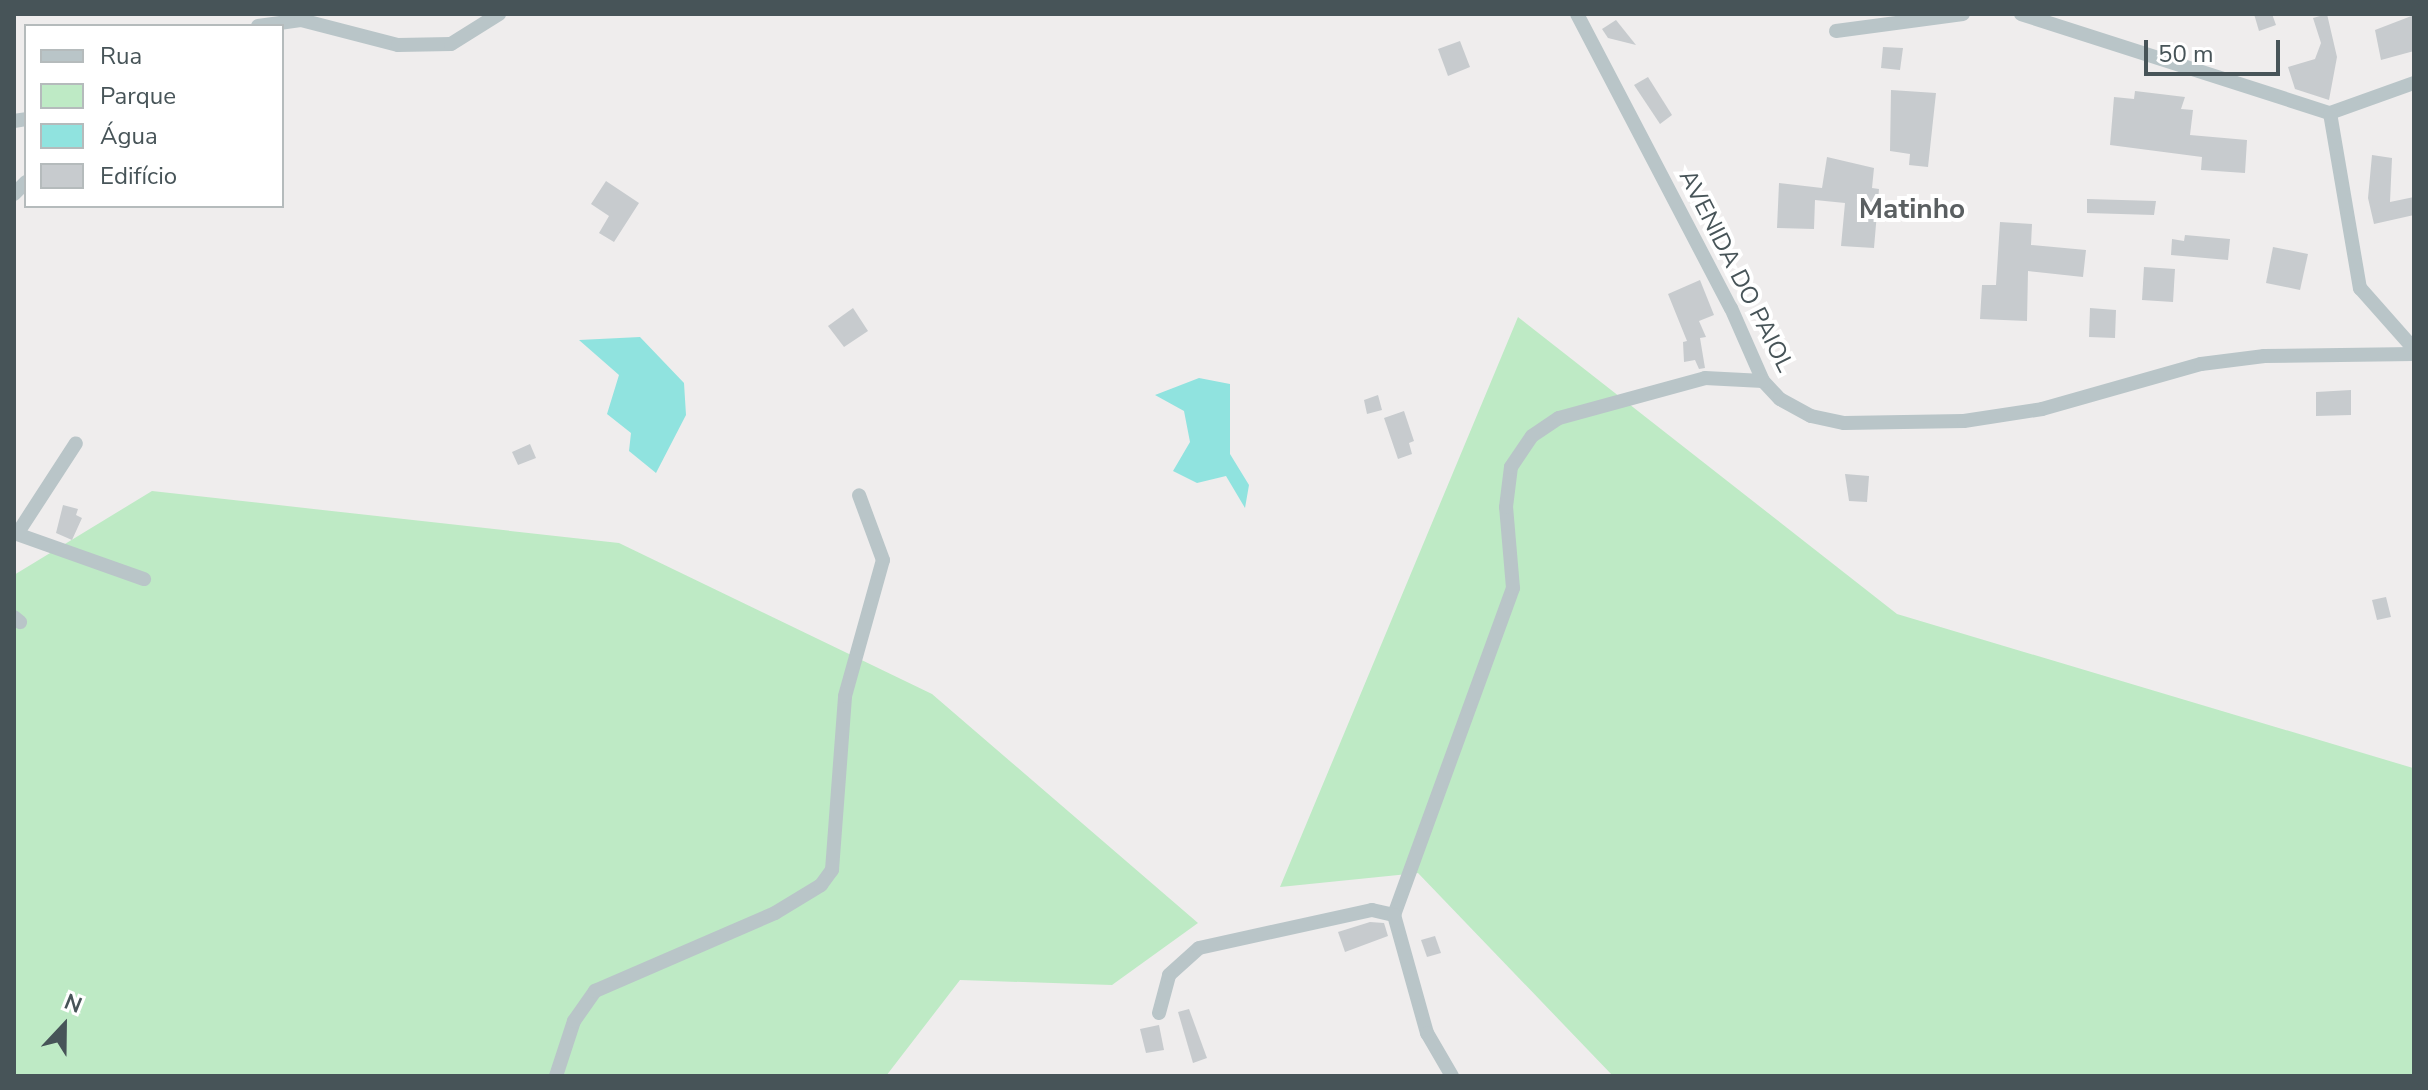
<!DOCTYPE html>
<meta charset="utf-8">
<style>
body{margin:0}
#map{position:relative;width:2428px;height:1090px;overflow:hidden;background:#efeded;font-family:"Nunito Sans",sans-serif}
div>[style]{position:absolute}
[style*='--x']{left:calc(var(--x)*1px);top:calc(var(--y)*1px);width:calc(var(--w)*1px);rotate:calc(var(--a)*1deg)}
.green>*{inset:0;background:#beeac5}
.water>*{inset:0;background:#90e3df}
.building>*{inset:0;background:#c7cbce}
.minor>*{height:14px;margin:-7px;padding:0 7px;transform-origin:7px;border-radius:7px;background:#b9c5c8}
span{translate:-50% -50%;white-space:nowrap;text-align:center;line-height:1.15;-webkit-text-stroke:8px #fff;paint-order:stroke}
.street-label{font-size:24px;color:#475458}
.quarter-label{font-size:28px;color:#5a5f61;font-weight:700}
.frame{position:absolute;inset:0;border:16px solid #475458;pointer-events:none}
.legend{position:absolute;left:24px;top:24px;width:260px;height:184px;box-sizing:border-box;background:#fff;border:2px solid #b5bbbc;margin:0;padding:10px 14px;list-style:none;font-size:24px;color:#475458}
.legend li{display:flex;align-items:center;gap:16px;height:40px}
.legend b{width:40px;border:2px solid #b5bbbc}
.north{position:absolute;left:24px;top:986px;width:80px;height:80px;-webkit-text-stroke:6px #fff;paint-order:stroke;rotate:22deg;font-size:22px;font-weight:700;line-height:32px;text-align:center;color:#475458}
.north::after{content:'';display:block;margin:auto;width:28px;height:36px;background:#475458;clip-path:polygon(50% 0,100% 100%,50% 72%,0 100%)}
.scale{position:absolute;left:2144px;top:40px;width:136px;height:36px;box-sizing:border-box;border:4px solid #475458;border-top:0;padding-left:10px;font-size:24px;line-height:28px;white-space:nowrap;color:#475458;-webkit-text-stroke:6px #fff;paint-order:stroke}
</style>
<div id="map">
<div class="green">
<i style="clip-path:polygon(1518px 317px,1897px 614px,2413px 768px,2414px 1076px,1613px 1076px,1418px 873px,1280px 887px)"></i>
<i style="clip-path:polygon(152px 491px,619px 543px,932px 694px,1198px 923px,1112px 985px,960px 980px,886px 1076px,14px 1076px,14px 575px)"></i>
</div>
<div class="water">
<i style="clip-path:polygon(640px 337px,684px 383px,686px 415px,656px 473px,629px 451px,631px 433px,607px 414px,619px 375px,579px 340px)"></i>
<i style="clip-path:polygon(1199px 378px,1230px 384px,1230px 454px,1249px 485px,1245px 508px,1226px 476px,1197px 483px,1173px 471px,1190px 442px,1184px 411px,1155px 395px)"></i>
</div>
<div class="building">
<i style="clip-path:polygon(2254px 14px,2272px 14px,2276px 25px,2259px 31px)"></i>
<i style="clip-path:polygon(2327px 14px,2337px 57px,2329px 100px,2295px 89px,2288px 67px,2315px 59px,2321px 43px,2313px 18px)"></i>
<i style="clip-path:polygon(2414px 15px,2414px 51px,2381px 60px,2375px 30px)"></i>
<i style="clip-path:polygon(1616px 20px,1636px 45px,1608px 38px,1602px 29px)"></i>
<i style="clip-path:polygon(1460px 41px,1470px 67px,1448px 76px,1438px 49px)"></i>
<i style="clip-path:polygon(1883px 47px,1903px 48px,1900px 70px,1881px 68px)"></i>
<i style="clip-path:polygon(1648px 77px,1672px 115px,1660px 124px,1634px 85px)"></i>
<i style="clip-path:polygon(1891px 90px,1936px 93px,1928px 167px,1909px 165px,1910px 154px,1890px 151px)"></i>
<i style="clip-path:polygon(2135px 91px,2185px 97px,2181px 109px,2193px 110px,2190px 135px,2247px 140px,2245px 173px,2201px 170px,2202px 157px,2110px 145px,2114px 97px,2134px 99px)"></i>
<i style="clip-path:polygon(2372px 155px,2392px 158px,2390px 202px,2414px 197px,2414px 215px,2374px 224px,2368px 198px)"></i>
<i style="clip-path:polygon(1827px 157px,1874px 168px,1872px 188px,1879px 189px,1874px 248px,1841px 246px,1845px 203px,1815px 200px,1814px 229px,1777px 228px,1779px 183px,1822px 188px)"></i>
<i style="clip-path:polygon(606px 181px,639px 203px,614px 242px,599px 233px,609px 216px,591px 204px)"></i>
<i style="clip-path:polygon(2087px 199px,2156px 201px,2154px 215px,2087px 213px)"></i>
<i style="clip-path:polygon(2000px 222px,2032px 224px,2031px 245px,2086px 250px,2083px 277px,2028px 271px,2027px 321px,1980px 319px,1982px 285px,1996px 285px)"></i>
<i style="clip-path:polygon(2185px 235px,2230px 239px,2228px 260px,2171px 255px,2172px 239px,2184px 241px)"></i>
<i style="clip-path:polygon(2273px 247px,2308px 254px,2300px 290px,2266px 283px)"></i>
<i style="clip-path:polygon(2144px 267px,2175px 269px,2173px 302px,2142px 300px)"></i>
<i style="clip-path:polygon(1700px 280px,1714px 315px,1699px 321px,1706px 337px,1700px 338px,1705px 368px,1699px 369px,1695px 360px,1684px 362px,1683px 342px,1687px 341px,1668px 294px)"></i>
<i style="clip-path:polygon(853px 308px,868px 331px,844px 347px,828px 326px)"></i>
<i style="clip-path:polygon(2090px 308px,2116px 310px,2115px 338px,2089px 337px)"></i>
<i style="clip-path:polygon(2351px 390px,2351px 415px,2316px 416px,2316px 392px)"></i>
<i style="clip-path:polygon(1378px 395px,1382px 410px,1367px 414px,1364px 400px)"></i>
<i style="clip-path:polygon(1404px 411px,1414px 441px,1409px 443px,1412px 454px,1398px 459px,1384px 418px)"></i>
<i style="clip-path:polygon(530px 444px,536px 458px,518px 465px,512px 452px)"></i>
<i style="clip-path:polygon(1845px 474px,1869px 476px,1867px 502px,1849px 501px)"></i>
<i style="clip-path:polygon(63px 505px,78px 509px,76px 515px,82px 518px,72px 540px,56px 533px)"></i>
<i style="clip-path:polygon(2386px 597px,2391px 617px,2377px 620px,2372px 600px)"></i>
<i style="clip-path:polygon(1370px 922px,1384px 923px,1388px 936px,1345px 952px,1338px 932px)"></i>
<i style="clip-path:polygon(1435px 936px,1441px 953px,1427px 957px,1421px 940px)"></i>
<i style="clip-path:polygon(1189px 1009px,1207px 1058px,1193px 1063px,1178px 1012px)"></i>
<i style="clip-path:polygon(1159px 1025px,1164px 1050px,1146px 1053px,1140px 1029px)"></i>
</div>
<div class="minor">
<i style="--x:1577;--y:14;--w:332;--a:62.4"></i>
<i style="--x:1731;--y:308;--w:80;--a:66.3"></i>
<i style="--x:1763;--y:381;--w:25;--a:47"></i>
<i style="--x:1780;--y:399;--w:35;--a:29"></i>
<i style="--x:1811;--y:416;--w:34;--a:12"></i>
<i style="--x:1844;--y:423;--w:120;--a:-1"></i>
<i style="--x:1964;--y:421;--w:79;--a:-8.7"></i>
<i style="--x:2042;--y:409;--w:165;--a:-15.8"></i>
<i style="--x:2201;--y:364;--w:64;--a:-7.2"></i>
<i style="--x:2264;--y:356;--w:150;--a:-0.8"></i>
<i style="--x:2021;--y:14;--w:324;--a:17.8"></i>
<i style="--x:2330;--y:113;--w:89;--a:-19.7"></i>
<i style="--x:258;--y:26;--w:43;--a:-7.9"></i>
<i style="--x:301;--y:20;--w:100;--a:14.5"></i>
<i style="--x:398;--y:45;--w:53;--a:-1.1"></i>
<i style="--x:451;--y:44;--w:57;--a:-32"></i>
<i style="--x:1836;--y:31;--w:128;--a:-7.6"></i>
<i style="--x:2330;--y:113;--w:178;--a:80.3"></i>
<i style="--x:2360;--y:288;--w:81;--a:48.5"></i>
<i style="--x:14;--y:121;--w:12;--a:-9"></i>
<i style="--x:14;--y:194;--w:17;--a:-45"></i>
<i style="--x:14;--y:533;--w:138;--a:19.5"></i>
<i style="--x:17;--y:534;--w:108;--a:-57"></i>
<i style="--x:14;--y:617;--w:8;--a:40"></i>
<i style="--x:1394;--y:915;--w:348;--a:-70"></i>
<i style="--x:1513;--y:588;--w:81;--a:-94.9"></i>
<i style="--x:1506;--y:507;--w:40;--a:-82.9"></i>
<i style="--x:1511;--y:467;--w:37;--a:-56"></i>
<i style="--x:1532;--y:436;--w:32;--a:-34"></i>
<i style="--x:1559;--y:418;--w:151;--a:-15.3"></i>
<i style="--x:1705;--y:378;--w:58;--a:3"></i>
<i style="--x:1159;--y:1013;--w:39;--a:-75"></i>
<i style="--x:1169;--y:975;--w:40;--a:-42"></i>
<i style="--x:1199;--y:948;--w:177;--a:-12.4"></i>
<i style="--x:1372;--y:910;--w:23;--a:13"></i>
<i style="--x:1394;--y:915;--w:123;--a:74.4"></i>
<i style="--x:1427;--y:1033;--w:50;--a:59.8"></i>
<i style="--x:556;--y:1076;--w:58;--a:-71.9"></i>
<i style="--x:574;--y:1021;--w:37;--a:-55"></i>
<i style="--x:595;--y:991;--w:196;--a:-23.4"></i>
<i style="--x:775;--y:913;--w:54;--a:-31.3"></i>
<i style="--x:821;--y:885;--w:19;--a:-54"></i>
<i style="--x:832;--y:870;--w:174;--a:-85.7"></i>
<i style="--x:845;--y:696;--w:141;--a:-74.4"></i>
<i style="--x:883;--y:560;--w:69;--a:-110.3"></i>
</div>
<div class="street-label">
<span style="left:1736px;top:271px;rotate:63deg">AVENIDA DO PAIOL</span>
</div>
<div class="quarter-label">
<span style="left:1912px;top:209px">Matinho</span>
</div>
<div class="frame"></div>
<ul class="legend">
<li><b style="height:10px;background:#b9c5c8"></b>Rua</li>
<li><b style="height:22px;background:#beeac5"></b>Parque</li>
<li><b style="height:22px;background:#90e3df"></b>Água</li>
<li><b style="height:22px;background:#c7cbce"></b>Edifício</li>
</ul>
<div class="north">N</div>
<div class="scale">50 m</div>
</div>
